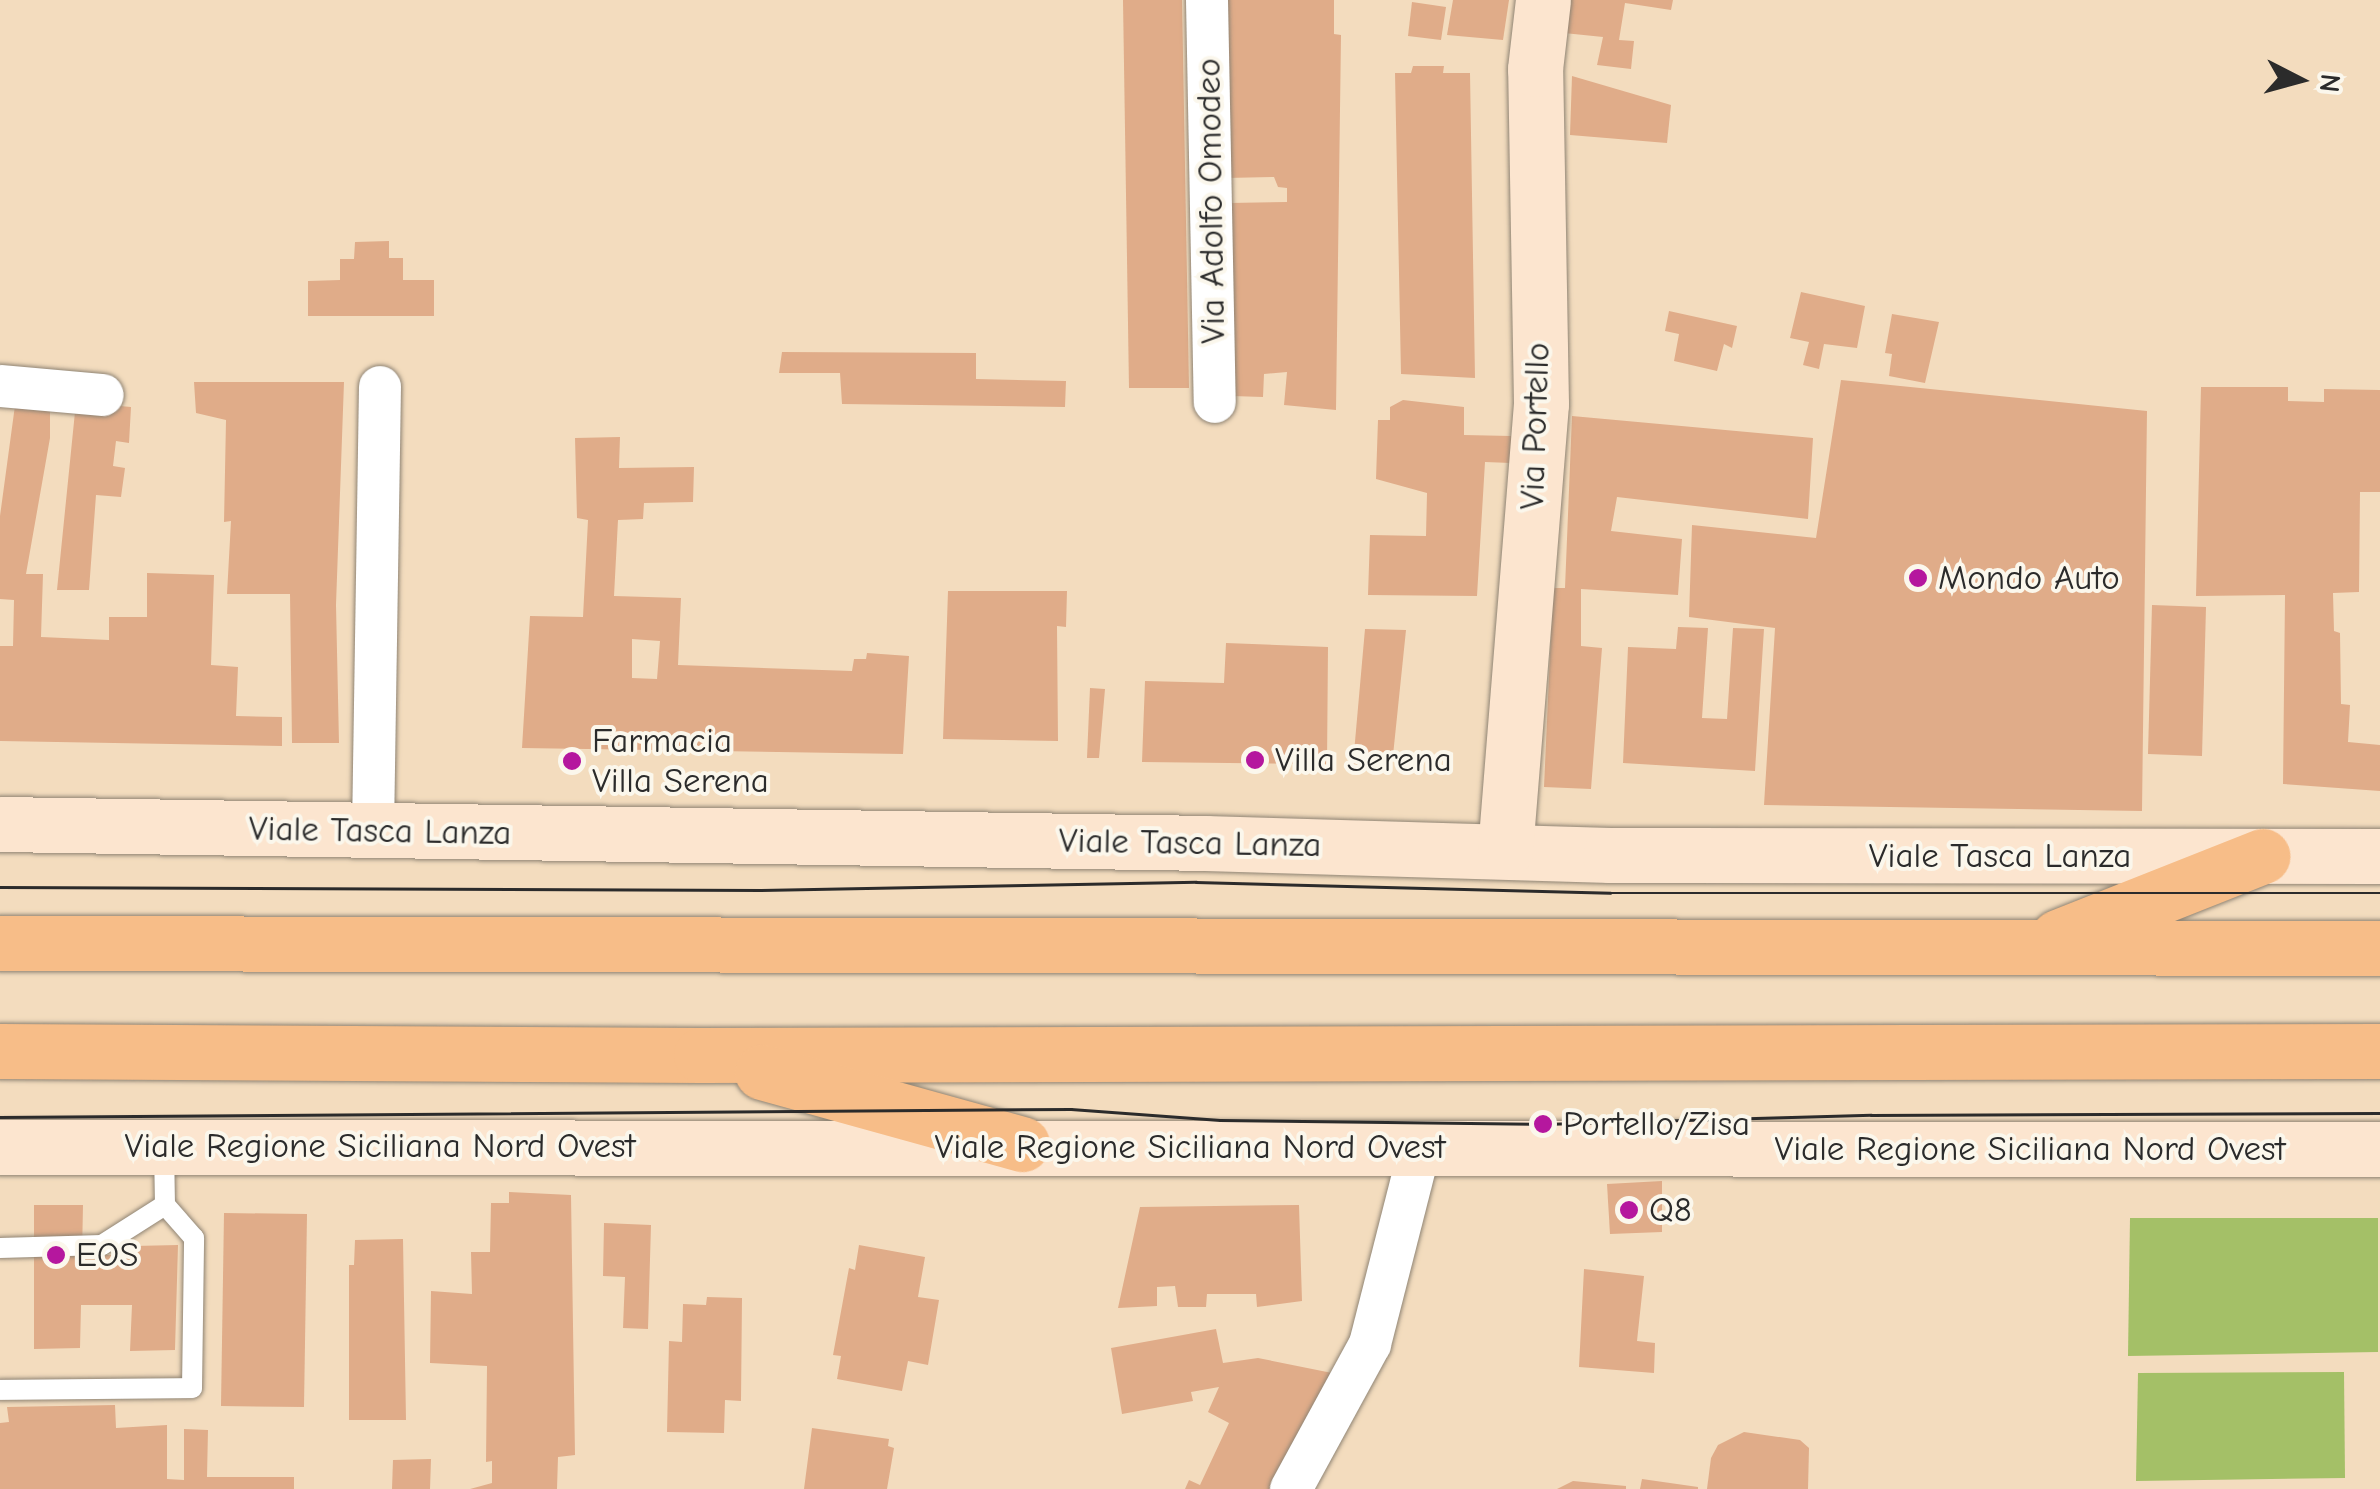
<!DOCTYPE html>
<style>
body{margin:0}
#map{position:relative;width:2380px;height:1489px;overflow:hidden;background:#f3dcbe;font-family:"Comic Neue",sans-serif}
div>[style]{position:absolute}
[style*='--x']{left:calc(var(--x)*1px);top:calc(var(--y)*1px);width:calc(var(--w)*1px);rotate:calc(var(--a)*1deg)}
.green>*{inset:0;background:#a4c067}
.building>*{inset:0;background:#e0ac89}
.roads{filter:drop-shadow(0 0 2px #8f8474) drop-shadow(0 0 2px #8f8474)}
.lane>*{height:20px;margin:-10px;padding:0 10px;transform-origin:10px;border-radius:10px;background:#fff}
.street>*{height:42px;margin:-21px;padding:0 21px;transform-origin:21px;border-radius:21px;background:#fff}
.secondary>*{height:55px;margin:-27.5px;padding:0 27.5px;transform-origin:27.5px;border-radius:27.5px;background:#fce5cf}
.primary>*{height:55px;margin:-27.5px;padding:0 27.5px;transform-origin:27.5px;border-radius:27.5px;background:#f7bd88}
.tram>*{height:2.5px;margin:-1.25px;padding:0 1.25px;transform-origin:1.25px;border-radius:1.25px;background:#2b2b2b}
.dots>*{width:28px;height:28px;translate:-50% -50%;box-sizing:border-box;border:5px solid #fbf7ec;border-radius:50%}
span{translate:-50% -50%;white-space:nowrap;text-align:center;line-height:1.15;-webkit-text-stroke:8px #fbf7ec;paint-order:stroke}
.street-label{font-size:35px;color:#2b2b2b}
.poi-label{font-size:35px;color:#2b2b2b}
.left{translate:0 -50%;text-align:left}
.north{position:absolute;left:2250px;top:30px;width:100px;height:100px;-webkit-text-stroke:8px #fbf7ec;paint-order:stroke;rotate:96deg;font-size:28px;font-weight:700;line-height:40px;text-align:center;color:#2b2b2b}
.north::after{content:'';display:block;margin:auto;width:35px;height:45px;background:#2b2b2b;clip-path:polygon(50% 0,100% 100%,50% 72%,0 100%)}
</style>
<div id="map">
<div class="green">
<i style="clip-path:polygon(2130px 1218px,2378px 1218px,2378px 1352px,2128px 1356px)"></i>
<i style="clip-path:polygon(2344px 1372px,2345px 1478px,2136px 1481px,2138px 1373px)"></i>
</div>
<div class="building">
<i style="clip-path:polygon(1123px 0,1182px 0,1189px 388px,1129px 388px)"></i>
<i style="clip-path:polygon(1223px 0,1334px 0,1334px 34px,1341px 35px,1336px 410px,1284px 405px,1287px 372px,1264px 374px,1263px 397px,1232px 396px,1229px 203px,1287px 202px,1287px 188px,1278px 187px,1274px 177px,1226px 178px)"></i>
<i style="clip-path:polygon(1453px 0,1509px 0,1503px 40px,1447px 35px)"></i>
<i style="clip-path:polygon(1568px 0,1673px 0,1671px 10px,1625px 3px,1619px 40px,1634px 41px,1631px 69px,1597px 65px,1603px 37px,1564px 33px)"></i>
<i style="clip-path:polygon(1412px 2px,1446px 7px,1441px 40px,1408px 36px)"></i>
<i style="clip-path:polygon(1413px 66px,1444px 66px,1443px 73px,1470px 73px,1475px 378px,1401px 374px,1395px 73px,1411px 73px)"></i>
<i style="clip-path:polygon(1572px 76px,1671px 105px,1667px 143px,1570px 135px)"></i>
<i style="clip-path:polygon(389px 241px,389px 258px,403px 258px,403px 280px,434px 280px,434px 316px,308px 316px,308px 281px,340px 280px,340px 259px,354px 259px,355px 242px)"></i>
<i style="clip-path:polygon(1801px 292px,1865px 306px,1857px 348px,1824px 344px,1819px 369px,1803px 365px,1809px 342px,1790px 338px)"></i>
<i style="clip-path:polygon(1669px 311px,1737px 326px,1732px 348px,1724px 344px,1717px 371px,1674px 361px,1679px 334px,1665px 331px)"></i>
<i style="clip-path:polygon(1892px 314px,1939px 322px,1925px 383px,1889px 376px,1892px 354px,1885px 353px)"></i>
<i style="clip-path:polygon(782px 352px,976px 353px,976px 379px,1066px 381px,1065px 407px,842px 404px,840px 373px,779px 373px)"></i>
<i style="clip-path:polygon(1841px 380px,2147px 411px,2142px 811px,1764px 805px,1775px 628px,1689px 617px,1692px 525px,1816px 538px)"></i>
<i style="clip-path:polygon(194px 382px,344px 382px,336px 605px,339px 743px,292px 743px,290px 594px,227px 594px,231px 521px,224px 522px,226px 420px,196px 413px)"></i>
<i style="clip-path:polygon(2201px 387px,2288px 387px,2288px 401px,2324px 402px,2324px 389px,2380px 390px,2380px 492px,2360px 492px,2359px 592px,2333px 593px,2334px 631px,2340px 633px,2341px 704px,2350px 705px,2348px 742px,2380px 745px,2380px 791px,2283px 784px,2285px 595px,2196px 596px)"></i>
<i style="clip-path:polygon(16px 398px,50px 399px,50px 438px,26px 574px,43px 574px,41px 637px,109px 640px,109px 617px,147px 617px,147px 573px,214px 575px,211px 665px,238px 667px,236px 716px,282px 717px,282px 746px,0 741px,0 646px,13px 646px,14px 600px,0 599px,0 516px)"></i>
<i style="clip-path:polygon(1403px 400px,1464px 407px,1464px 435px,1511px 436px,1511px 463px,1485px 462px,1477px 596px,1368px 595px,1370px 535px,1426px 536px,1427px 493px,1376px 479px,1378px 420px,1390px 420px,1390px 407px)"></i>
<i style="clip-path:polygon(76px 402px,131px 407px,129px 443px,116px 441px,113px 466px,125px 468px,121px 497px,96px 495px,89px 590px,57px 590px)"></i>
<i style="clip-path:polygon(1572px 416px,1813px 438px,1808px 519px,1617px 497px,1611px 531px,1682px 539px,1678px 595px,1581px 589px,1581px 646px,1602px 648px,1591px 789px,1544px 787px,1553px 588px,1565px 588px)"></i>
<i style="clip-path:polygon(evenodd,620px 437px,619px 468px,694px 467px,693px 502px,644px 503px,643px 519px,618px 520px,614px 596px,681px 598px,678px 665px,852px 671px,854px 659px,866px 659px,867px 653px,909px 656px,903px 754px,522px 748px,530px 616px,583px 617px,588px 520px,577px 518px,575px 438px,620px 437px,632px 639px,660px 641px,657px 679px,632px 678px,632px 639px)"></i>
<i style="clip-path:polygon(948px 591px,1067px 591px,1066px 627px,1057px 626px,1058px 741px,943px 739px)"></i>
<i style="clip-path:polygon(2152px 605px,2206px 607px,2202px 756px,2148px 754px)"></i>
<i style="clip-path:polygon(1678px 627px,1708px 628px,1702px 718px,1727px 719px,1733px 628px,1764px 629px,1755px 771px,1623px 763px,1628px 647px,1676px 649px)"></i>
<i style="clip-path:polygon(1365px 629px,1406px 630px,1392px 765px,1353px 764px)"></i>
<i style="clip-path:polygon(1226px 643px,1328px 647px,1327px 764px,1142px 762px,1145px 681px,1224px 683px)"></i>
<i style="clip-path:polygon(1090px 688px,1105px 689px,1099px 758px,1087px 758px)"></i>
<i style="clip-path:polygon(1662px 1181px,1662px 1232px,1610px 1234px,1607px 1184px)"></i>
<i style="clip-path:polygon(509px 1192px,571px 1195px,575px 1455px,558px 1457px,557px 1489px,470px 1489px,492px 1483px,492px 1461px,486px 1462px,487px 1366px,430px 1363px,431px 1291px,472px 1294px,471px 1252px,490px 1252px,491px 1203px,509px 1203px)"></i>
<i style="clip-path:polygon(34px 1205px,83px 1205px,82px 1255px,133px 1255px,134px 1246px,178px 1245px,175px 1350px,130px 1351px,132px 1305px,81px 1305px,80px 1348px,34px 1349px)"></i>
<i style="clip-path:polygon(1299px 1205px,1302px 1301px,1257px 1307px,1256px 1294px,1207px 1294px,1206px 1307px,1178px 1307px,1175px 1286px,1157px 1287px,1157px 1306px,1118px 1308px,1140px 1207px)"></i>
<i style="clip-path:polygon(224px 1213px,307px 1214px,304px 1407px,221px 1406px)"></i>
<i style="clip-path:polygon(604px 1223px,651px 1225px,648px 1329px,623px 1328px,625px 1277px,603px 1276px)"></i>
<i style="clip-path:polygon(403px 1239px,406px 1420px,349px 1420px,349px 1265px,354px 1265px,355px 1240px)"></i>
<i style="clip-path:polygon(859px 1245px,925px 1257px,918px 1297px,939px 1300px,928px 1365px,908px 1361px,902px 1391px,837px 1379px,841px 1356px,833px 1355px,849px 1268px,855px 1270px)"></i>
<i style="clip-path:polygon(1584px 1269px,1644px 1276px,1637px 1341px,1655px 1343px,1654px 1373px,1579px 1367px)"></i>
<i style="clip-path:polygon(707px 1297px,742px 1298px,741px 1401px,725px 1400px,724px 1433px,667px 1432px,669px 1341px,682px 1342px,683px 1304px,706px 1305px)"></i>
<i style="clip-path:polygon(1216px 1329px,1223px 1363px,1258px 1358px,1332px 1373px,1273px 1489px,1185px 1489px,1189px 1480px,1200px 1485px,1229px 1423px,1208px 1412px,1219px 1387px,1191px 1392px,1193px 1401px,1122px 1414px,1111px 1348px)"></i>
<i style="clip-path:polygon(115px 1405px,116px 1428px,167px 1425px,167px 1479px,184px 1480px,184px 1429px,208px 1430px,207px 1477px,294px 1477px,294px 1489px,0 1489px,0 1423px,9px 1422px,7px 1407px)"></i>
<i style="clip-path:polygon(812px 1428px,889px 1439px,888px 1446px,894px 1448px,887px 1489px,804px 1489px)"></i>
<i style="clip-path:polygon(1744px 1432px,1800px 1440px,1809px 1448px,1808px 1489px,1707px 1489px,1711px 1458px,1718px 1445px)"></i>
<i style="clip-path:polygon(431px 1459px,430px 1489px,392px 1489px,393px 1460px)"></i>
<i style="clip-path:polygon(1642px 1479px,1698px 1487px,1698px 1489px,1640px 1489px)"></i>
<i style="clip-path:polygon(1573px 1481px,1626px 1486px,1626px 1489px,1557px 1489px)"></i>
</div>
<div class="roads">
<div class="lane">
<i style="--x:0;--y:1248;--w:102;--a:-1.7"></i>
<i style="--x:102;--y:1245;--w:75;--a:-32.4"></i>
<i style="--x:165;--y:1205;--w:56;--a:-91"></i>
<i style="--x:0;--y:1390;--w:192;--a:-0.6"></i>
<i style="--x:192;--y:1388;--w:150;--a:-89.2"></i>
<i style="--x:194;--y:1238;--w:44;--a:-131.3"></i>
</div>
<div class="street">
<i style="--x:1207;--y:0;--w:402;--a:88.9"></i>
<i style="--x:0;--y:386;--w:103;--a:5"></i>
<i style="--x:373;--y:831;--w:444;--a:-89.1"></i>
<i style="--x:1291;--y:1489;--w:165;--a:-61.4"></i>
<i style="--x:1370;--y:1344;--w:202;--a:-75.7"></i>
</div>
<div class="secondary">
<i style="--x:0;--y:824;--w:1205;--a:0.9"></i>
<i style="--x:1205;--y:843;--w:405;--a:1.7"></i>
<i style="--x:1610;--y:855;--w:770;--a:0.07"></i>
<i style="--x:1505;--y:851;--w:448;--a:-85.4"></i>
<i style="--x:1541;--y:404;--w:335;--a:-91"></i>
<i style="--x:1535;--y:69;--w:69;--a:-83.4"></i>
<i style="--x:0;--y:1147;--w:2380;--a:0.05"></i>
</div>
<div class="primary">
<i style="--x:2058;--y:937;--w:220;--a:-21.6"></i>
<i style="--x:0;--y:943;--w:2380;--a:0.12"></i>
<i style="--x:0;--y:1051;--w:701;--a:0.33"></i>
<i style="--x:701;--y:1055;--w:1679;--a:-0.14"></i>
<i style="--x:762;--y:1072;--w:270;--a:15.5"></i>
</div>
</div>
<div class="tram">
<i style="--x:0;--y:887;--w:761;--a:0.23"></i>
<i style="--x:761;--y:890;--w:435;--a:-1.1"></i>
<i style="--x:1196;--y:882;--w:414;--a:1.5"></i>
<i style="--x:1610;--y:893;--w:770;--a:0"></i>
<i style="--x:0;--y:1117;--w:1071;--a:-0.43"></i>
<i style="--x:1071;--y:1109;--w:149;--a:4.2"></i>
<i style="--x:1220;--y:1120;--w:323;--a:0.7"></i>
<i style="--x:1543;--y:1124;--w:328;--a:-1.6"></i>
<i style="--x:1871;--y:1115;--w:509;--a:-0.23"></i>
</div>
<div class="dots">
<i style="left:1918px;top:578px;background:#b5179e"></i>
<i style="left:1255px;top:760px;background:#b5179e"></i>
<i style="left:572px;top:761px;background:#b5179e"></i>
<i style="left:1543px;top:1124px;background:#b5179e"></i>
<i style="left:1629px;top:1210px;background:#b5179e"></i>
<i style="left:56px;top:1255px;background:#b5179e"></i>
</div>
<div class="street-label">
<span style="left:1211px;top:201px;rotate:-91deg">Via Adolfo Omodeo</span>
<span style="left:1535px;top:426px;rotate:-88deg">Via Portello</span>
<span style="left:380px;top:831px;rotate:1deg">Viale Tasca Lanza</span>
<span style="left:1190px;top:843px;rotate:1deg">Viale Tasca Lanza</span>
<span style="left:2000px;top:856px">Viale Tasca Lanza</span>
<span style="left:380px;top:1146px">Viale Regione Siciliana Nord Ovest</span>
<span style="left:1190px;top:1147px">Viale Regione Siciliana Nord Ovest</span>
<span style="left:2030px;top:1149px">Viale Regione Siciliana Nord Ovest</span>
</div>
<div class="poi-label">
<span class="left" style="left:1938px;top:578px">Mondo Auto</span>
<span class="left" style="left:592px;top:761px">Farmacia<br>Villa Serena</span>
<span class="left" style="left:1275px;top:760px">Villa Serena</span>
<span class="left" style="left:1563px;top:1124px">Portello/Zisa</span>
<span class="left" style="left:1649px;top:1210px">Q8</span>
<span class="left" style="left:76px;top:1255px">EOS</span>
</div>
<div class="north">N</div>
</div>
